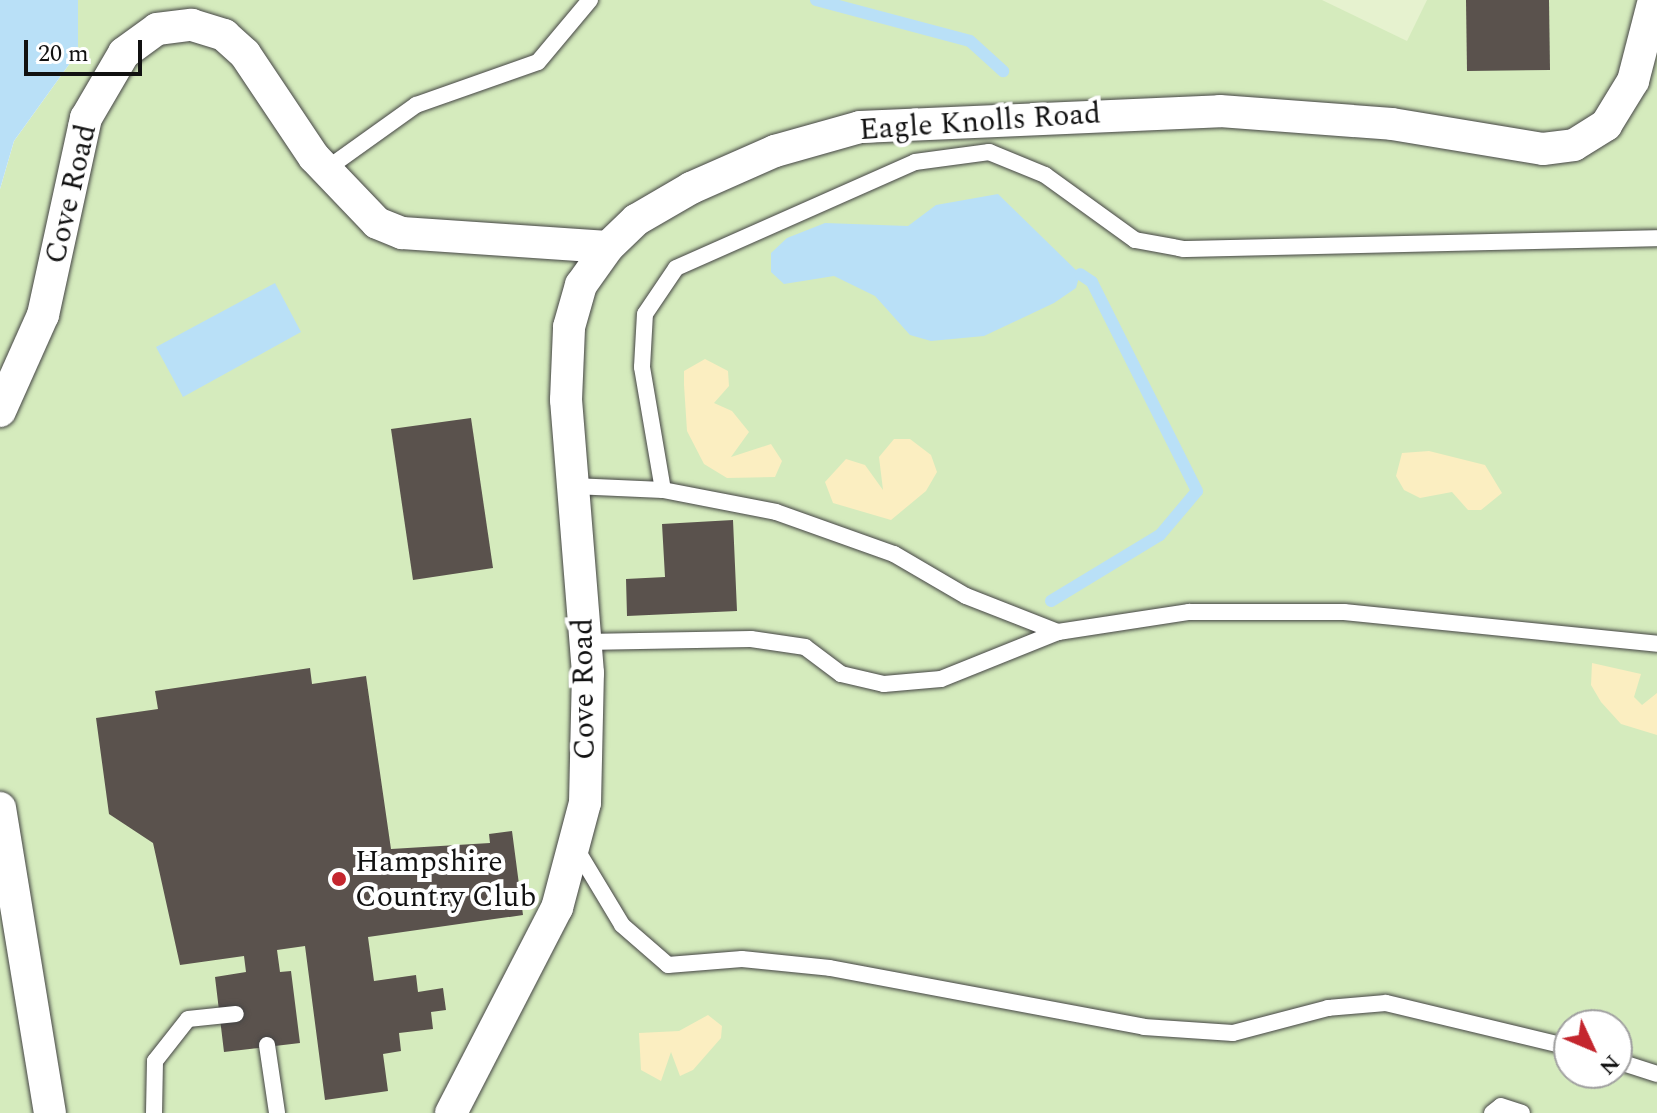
<!DOCTYPE html>
<style>
body{margin:0}
#map{position:relative;width:1657px;height:1113px;overflow:hidden;background:#fffdf5;font-family:Spectral,serif}
div>[style]{position:absolute}
[style*='--x']{left:calc(var(--x)*1px);top:calc(var(--y)*1px);width:calc(var(--w)*1px);rotate:calc(var(--a)*1deg)}
.green>*{inset:0;background:#d5ebbd}
.sand>*{inset:0;background:#fbeec1}
.pitch>*{inset:0;background:#e6f2cf}
.water>*{inset:0;background:#b9e0f7}
.stream>*{height:12px;margin:-6px;padding:0 6px;transform-origin:6px;border-radius:6px;background:#b9e0f7}
.building>*{inset:0;background:#5a524d}
.roads{filter:drop-shadow(0 0 2px #444) drop-shadow(0 0 2px #444)}
.lane>*{height:16px;margin:-8px;padding:0 8px;transform-origin:8px;border-radius:8px;background:#fff}
.street>*{height:32px;margin:-16px;padding:0 16px;transform-origin:16px;border-radius:16px;background:#fff}
.dots>*{width:22px;height:22px;translate:-50% -50%;box-sizing:border-box;border:4px solid #fff;border-radius:50%}
span{translate:-50% -50%;white-space:nowrap;text-align:center;line-height:1.15;-webkit-text-stroke:8px #fff;paint-order:stroke}
.street-label{font-size:30px;color:#111}
.poi-label{font-size:30px;color:#111}
.left{translate:0 -50%;text-align:left}
.north{position:absolute;left:1553px;top:1009px;width:80px;height:80px;box-sizing:border-box;background:#fff;border:2px solid #a0a0a0;border-radius:50%;rotate:134deg;font-size:22px;font-weight:700;line-height:32px;text-align:center;color:#111}
.north::after{content:'';display:block;margin:auto;width:28px;height:36px;background:#c4262e;clip-path:polygon(50% 0,100% 100%,50% 72%,0 100%)}
.scale{position:absolute;left:24px;top:40px;width:118px;height:36px;box-sizing:border-box;border:4px solid #111;border-top:0;padding-left:10px;font-size:24px;line-height:28px;white-space:nowrap;color:#111;-webkit-text-stroke:6px #fff;paint-order:stroke}
</style>
<div id="map">
<div class="green">
<i style="clip-path:polygon(evenodd,78px 0,1657px 0,1657px 1113px,0 1113px,0 189px,14px 141px,78px 52px,78px 0,1569px 1025px,1617px 1025px,1617px 1073px,1569px 1073px,1569px 1025px)"></i>
</div>
<div class="sand">
<i style="clip-path:polygon(705px 359px,728px 371px,729px 386px,714px 403px,732px 411px,749px 432px,731px 457px,771px 444px,782px 461px,775px 477px,727px 478px,704px 464px,687px 431px,684px 385px,684px 371px)"></i>
<i style="clip-path:polygon(894px 439px,910px 439px,931px 455px,937px 472px,926px 491px,891px 520px,833px 503px,825px 482px,846px 459px,865px 465px,883px 490px,879px 457px)"></i>
<i style="clip-path:polygon(1429px 451px,1485px 465px,1502px 493px,1481px 510px,1468px 510px,1452px 492px,1420px 498px,1404px 490px,1396px 476px,1402px 453px)"></i>
<i style="clip-path:polygon(1592px 663px,1641px 674px,1634px 697px,1642px 705px,1657px 693px,1657px 735px,1621px 724px,1601px 702px,1591px 685px)"></i>
<i style="clip-path:polygon(708px 1015px,722px 1026px,721px 1038px,693px 1070px,680px 1076px,671px 1052px,661px 1081px,641px 1070px,639px 1033px,679px 1031px)"></i>
</div>
<div class="pitch">
<i style="clip-path:polygon(1322px 0,1427px 0,1407px 41px)"></i>
</div>
<div class="water">
<i style="clip-path:polygon(0 0,78px 0,78px 52px,14px 141px,0 189px)"></i>
<i style="clip-path:polygon(998px 194px,1080px 274px,1076px 288px,1054px 303px,984px 336px,931px 341px,910px 335px,875px 296px,834px 276px,784px 284px,771px 272px,771px 253px,787px 238px,825px 223px,908px 226px,936px 205px)"></i>
<i style="clip-path:polygon(275px 283px,301px 332px,183px 397px,156px 347px)"></i>
</div>
<div class="stream">
<i style="--x:816;--y:0;--w:159;--a:14.9"></i>
<i style="--x:970;--y:41;--w:45;--a:42.3"></i>
<i style="--x:1051;--y:601;--w:127;--a:-31.2"></i>
<i style="--x:1160;--y:535;--w:57;--a:-49.9"></i>
<i style="--x:1197;--y:491;--w:234;--a:-116.7"></i>
<i style="--x:1092;--y:282;--w:14;--a:-146"></i>
</div>
<div class="building">
<i style="clip-path:polygon(1466px 0,1549px 0,1550px 70px,1467px 71px)"></i>
<i style="clip-path:polygon(471px 418px,493px 568px,413px 580px,391px 429px)"></i>
<i style="clip-path:polygon(733px 520px,737px 611px,627px 616px,626px 579px,665px 577px,662px 524px)"></i>
<i style="clip-path:polygon(310px 668px,312px 684px,366px 676px,391px 849px,490px 843px,489px 834px,512px 831px,523px 915px,368px 937px,374px 981px,416px 975px,418px 992px,443px 988px,446px 1010px,431px 1012px,433px 1029px,399px 1033px,401px 1051px,383px 1054px,388px 1091px,325px 1100px,305px 946px,277px 950px,280px 972px,291px 971px,300px 1043px,224px 1052px,215px 977px,246px 972px,244px 956px,180px 965px,153px 843px,109px 814px,96px 718px,158px 709px,155px 691px)"></i>
</div>
<div class="roads">
<div class="lane">
<i style="--x:325;--y:170;--w:112;--a:-35.5"></i>
<i style="--x:416;--y:105;--w:129;--a:-19.4"></i>
<i style="--x:538;--y:62;--w:81;--a:-50"></i>
<i style="--x:573;--y:486;--w:90;--a:2.5"></i>
<i style="--x:663;--y:490;--w:115;--a:11"></i>
<i style="--x:776;--y:512;--w:125;--a:19.6"></i>
<i style="--x:894;--y:554;--w:83;--a:30.3"></i>
<i style="--x:966;--y:596;--w:99;--a:21.4"></i>
<i style="--x:1058;--y:632;--w:133;--a:-8.7"></i>
<i style="--x:1189;--y:612;--w:155;--a:0"></i>
<i style="--x:1344;--y:612;--w:315;--a:5.8"></i>
<i style="--x:663;--y:490;--w:125;--a:-99.7"></i>
<i style="--x:642;--y:367;--w:53;--a:-86.8"></i>
<i style="--x:645;--y:314;--w:55;--a:-56"></i>
<i style="--x:676;--y:268;--w:261;--a:-23.9"></i>
<i style="--x:915;--y:162;--w:75;--a:-7.7"></i>
<i style="--x:989;--y:152;--w:61;--a:22.3"></i>
<i style="--x:1045;--y:175;--w:111;--a:35.8"></i>
<i style="--x:1135;--y:240;--w:50;--a:10.4"></i>
<i style="--x:1184;--y:249;--w:473;--a:-1.3"></i>
<i style="--x:585;--y:642;--w:166;--a:-1"></i>
<i style="--x:751;--y:639;--w:55;--a:8.4"></i>
<i style="--x:805;--y:647;--w:45;--a:36.9"></i>
<i style="--x:841;--y:674;--w:44;--a:13.1"></i>
<i style="--x:884;--y:684;--w:57;--a:-5"></i>
<i style="--x:941;--y:679;--w:126;--a:-21.9"></i>
<i style="--x:574;--y:845;--w:93;--a:59"></i>
<i style="--x:622;--y:925;--w:61;--a:41"></i>
<i style="--x:668;--y:965;--w:74;--a:-4.6"></i>
<i style="--x:742;--y:959;--w:88;--a:5.8"></i>
<i style="--x:830;--y:968;--w:319;--a:10.6"></i>
<i style="--x:1144;--y:1027;--w:89;--a:3.9"></i>
<i style="--x:1233;--y:1033;--w:98;--a:-14.7"></i>
<i style="--x:1328;--y:1008;--w:58;--a:-4.9"></i>
<i style="--x:1386;--y:1003;--w:188;--a:13.5"></i>
<i style="--x:267;--y:1045;--w:69;--a:81.6"></i>
<i style="--x:1617;--y:1061;--w:42;--a:18"></i>
<i style="--x:154;--y:1113;--w:52;--a:-88.9"></i>
<i style="--x:155;--y:1061;--w:53;--a:-51.8"></i>
<i style="--x:188;--y:1019;--w:48;--a:-5.9"></i>
<i style="--x:1492;--y:1113;--w:11;--a:-38"></i>
<i style="--x:1501;--y:1106;--w:22;--a:18"></i>
</div>
<div class="street">
<i style="--x:0;--y:411;--w:105;--a:-65.9"></i>
<i style="--x:43;--y:315;--w:202;--a:-77.7"></i>
<i style="--x:86;--y:118;--w:75;--a:-59.7"></i>
<i style="--x:124;--y:53;--w:41;--a:-36"></i>
<i style="--x:157;--y:29;--w:35;--a:-7"></i>
<i style="--x:192;--y:25;--w:34;--a:17"></i>
<i style="--x:224;--y:35;--w:28;--a:42"></i>
<i style="--x:245;--y:54;--w:124;--a:56.2"></i>
<i style="--x:314;--y:157;--w:91;--a:46.3"></i>
<i style="--x:377;--y:223;--w:27;--a:22"></i>
<i style="--x:402;--y:233;--w:206;--a:3.9"></i>
<i style="--x:608;--y:247;--w:39;--a:-44"></i>
<i style="--x:636;--y:220;--w:64;--a:-30.2"></i>
<i style="--x:691;--y:188;--w:92;--a:-23.8"></i>
<i style="--x:775;--y:151;--w:88;--a:-15.8"></i>
<i style="--x:860;--y:127;--w:360;--a:-2.5"></i>
<i style="--x:1220;--y:111;--w:172;--a:4.3"></i>
<i style="--x:1392;--y:124;--w:153;--a:9.4"></i>
<i style="--x:1543;--y:149;--w:31;--a:-7"></i>
<i style="--x:1574;--y:145;--w:38;--a:-32"></i>
<i style="--x:1606;--y:125;--w:52;--a:-58.5"></i>
<i style="--x:1633;--y:81;--w:84;--a:-75.5"></i>
<i style="--x:0;--y:808;--w:309;--a:80.7"></i>
<i style="--x:451;--y:1113;--w:231;--a:-62.7"></i>
<i style="--x:557;--y:908;--w:109;--a:-75.1"></i>
<i style="--x:585;--y:803;--w:130;--a:-88.7"></i>
<i style="--x:588;--y:673;--w:274;--a:-94.6"></i>
<i style="--x:566;--y:400;--w:73;--a:-87.6"></i>
<i style="--x:569;--y:327;--w:44;--a:-74.1"></i>
<i style="--x:581;--y:285;--w:47;--a:-54.6"></i>
</div>
</div>
<div class="dots">
<i style="left:339px;top:879px;background:#c4262e"></i>
</div>
<div class="street-label">
<span style="left:980px;top:122px;rotate:-4deg">Eagle Knolls Road</span>
<span style="left:71px;top:194px;rotate:-77deg">Cove Road</span>
<span style="left:584px;top:689px;rotate:-91deg">Cove Road</span>
</div>
<div class="poi-label">
<span class="left" style="left:355px;top:879px">Hampshire<br>Country Club</span>
</div>
<div class="north">N</div>
<div class="scale">20 m</div>
</div>
